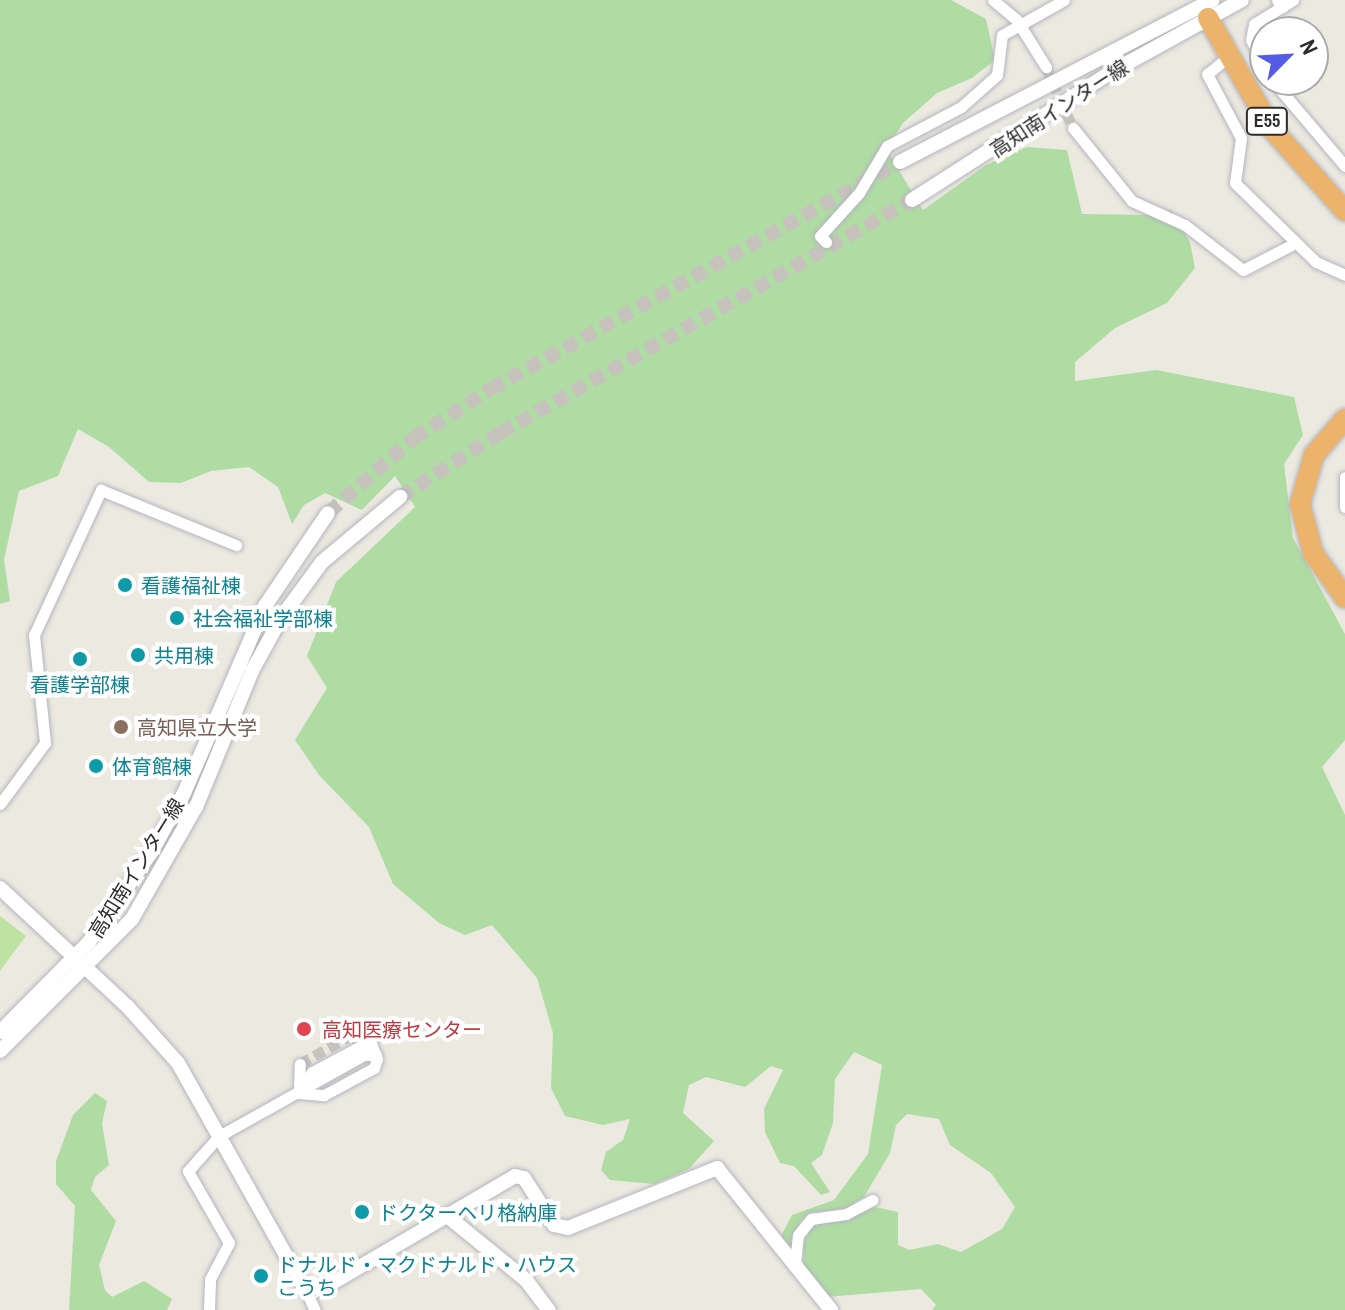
<!DOCTYPE html>
<meta charset="utf-8">
<style>
body{margin:0}
#map{position:relative;width:1345px;height:1310px;overflow:hidden;background:#ece9e0;font-family:"Archivo Narrow","Noto Sans JP",sans-serif}
div>[style]{position:absolute}
[style*='--x']{left:calc(var(--x)*1px);top:calc(var(--y)*1px);width:calc(var(--w)*1px);rotate:calc(var(--a)*1deg)}
.green>*{inset:0;background:#afdca3}
.pitch>*{inset:0;background:#bee2a1}
.street-tunnel>*{height:11px;margin-top:-5.5px;transform-origin:0;background:repeating-linear-gradient(90deg,#c6c3bc 0 11px,transparent 0 16.5px)}
.secondary-tunnel>*{height:14px;margin-top:-7px;transform-origin:0;background:repeating-linear-gradient(90deg,#c6c3bc 0 14px,transparent 0 21px)}
.roads{filter:drop-shadow(0 0 2px #b4b5be) drop-shadow(0 0 2px #b4b5be)}
.street>*{height:11px;margin:-5.5px;padding:0 5.5px;transform-origin:5.5px;border-radius:5.5px;background:#fff}
.secondary>*{height:14px;margin:-7px;padding:0 7px;transform-origin:7px;border-radius:7px;background:#fff}
.highway>*{height:20px;margin:-10px;padding:0 10px;transform-origin:10px;border-radius:10px;background:#ecb46b}
.dots>*{width:22px;height:22px;translate:-50% -50%;box-sizing:border-box;border:4px solid #fff;border-radius:50%}
span{translate:-50% -50%;white-space:nowrap;text-align:center;line-height:1.15;-webkit-text-stroke:8px #fff;paint-order:stroke}
.shield-label span{padding:2px 6px;background:#fff;border:2px solid;border-radius:6px;-webkit-text-stroke-width:0}
.shield-label{font-size:18px;color:#2c2c2c;font-weight:700}
.street-label{font-size:20px;color:#2c2c2c}
.culture-label{font-size:20px;color:#0d838f}
.left{translate:0 -50%;text-align:left}
.education-label{font-size:20px;color:#785e54}
.health-label{font-size:20px;color:#be3a42}
.north{position:absolute;left:1249px;top:16px;width:80px;height:80px;box-sizing:border-box;background:#fff;border:2px solid #ababab;border-radius:50%;rotate:66deg;font-size:22px;font-weight:700;line-height:32px;text-align:center;color:#2c2c2c}
.north::after{content:'';display:block;margin:auto;width:28px;height:36px;background:#545ce6;clip-path:polygon(50% 0,100% 100%,50% 72%,0 100%)}
</style>
<div id="map">
<div class="green">
<i style="clip-path:polygon(0 0,951px 0,986px 19px,995px 60px,972px 78px,937px 93px,903px 123px,886px 149px,923px 210px,986px 165px,1027px 147px,1067px 150px,1082px 214px,1155px 215px,1171px 210px,1190px 242px,1195px 268px,1167px 303px,1115px 328px,1075px 362px,1075px 381px,1156px 370px,1294px 397px,1303px 435px,1284px 464px,1293px 538px,1345px 634px,1345px 740px,1322px 767px,1345px 815px,1345px 1310px,932px 1310px,936px 1305px,921px 1289px,826px 1297px,804px 1269px,803px 1245px,811px 1227px,825px 1219px,846px 1220px,875px 1207px,898px 1212px,898px 1245px,909px 1250px,938px 1244px,961px 1252px,1002px 1229px,1015px 1207px,991px 1173px,950px 1145px,939px 1119px,907px 1114px,896px 1125px,890px 1153px,864px 1197px,848px 1208px,809px 1213px,800px 1222px,791px 1249px,781px 1236px,792px 1215px,834px 1200px,868px 1154px,882px 1065px,854px 1052px,835px 1079px,833px 1123px,822px 1155px,811px 1163px,830px 1192px,821px 1195px,794px 1166px,780px 1163px,765px 1132px,764px 1109px,783px 1070px,771px 1066px,745px 1087px,706px 1077px,689px 1085px,683px 1113px,714px 1141px,689px 1169px,654px 1184px,610px 1180px,601px 1170px,606px 1152px,623px 1140px,630px 1119px,603px 1125px,565px 1116px,551px 1088px,553px 1033px,537px 978px,492px 925px,465px 935px,439px 923px,393px 884px,369px 827px,319px 775px,295px 740px,327px 688px,307px 656px,336px 582px,415px 507px,395px 476px,362px 510px,325px 493px,304px 505px,292px 524px,278px 487px,249px 467px,211px 471px,181px 483px,149px 482px,109px 447px,78px 429px,58px 476px,19px 491px,4px 560px,10px 601px,0 604px)"></i>
<i style="clip-path:polygon(95px 1093px,107px 1101px,102px 1123px,109px 1165px,95px 1177px,91px 1190px,116px 1221px,99px 1265px,105px 1290px,112px 1297px,144px 1281px,172px 1299px,167px 1310px,69px 1310px,75px 1206px,56px 1184px,56px 1161px,73px 1115px)"></i>
</div>
<div class="pitch">
<i style="clip-path:polygon(0 916px,26px 936px,0 971px)"></i>
</div>
<div class="street-tunnel">
<i style="--x:1046;--y:67;--w:67;--a:66.1"></i>
<i style="--x:300;--y:1064;--w:63;--a:-29.4"></i>
</div>
<div class="secondary-tunnel">
<i style="--x:400;--y:497;--w:119;--a:-32.6"></i>
<i style="--x:500;--y:433;--w:473;--a:-29.5"></i>
<i style="--x:328;--y:513;--w:114;--a:-41.1"></i>
<i style="--x:414;--y:438;--w:91;--a:-32.5"></i>
<i style="--x:491;--y:389;--w:468;--a:-29"></i>
</div>
<div class="roads">
<div class="street">
<i style="--x:993;--y:0;--w:30;--a:40"></i>
<i style="--x:1016;--y:19;--w:57;--a:58"></i>
<i style="--x:1222;--y:62;--w:19;--a:141"></i>
<i style="--x:1207;--y:74;--w:72;--a:62"></i>
<i style="--x:1241;--y:138;--w:45;--a:97.6"></i>
<i style="--x:1235;--y:183;--w:113;--a:44.3"></i>
<i style="--x:1316;--y:262;--w:32;--a:24"></i>
<i style="--x:1265;--y:67;--w:30;--a:-117"></i>
<i style="--x:1251;--y:40;--w:16;--a:-79"></i>
<i style="--x:1254;--y:24;--w:46;--a:-31.6"></i>
<i style="--x:1272;--y:80;--w:113;--a:49.7"></i>
<i style="--x:1073;--y:128;--w:94;--a:51.1"></i>
<i style="--x:1132;--y:201;--w:58;--a:24.4"></i>
<i style="--x:1185;--y:225;--w:73;--a:37.8"></i>
<i style="--x:1243;--y:270;--w:59;--a:-27.4"></i>
<i style="--x:826;--y:242;--w:8;--a:-135"></i>
<i style="--x:820;--y:236;--w:58;--a:-47.8"></i>
<i style="--x:859;--y:193;--w:55;--a:-59.2"></i>
<i style="--x:887;--y:146;--w:84;--a:-27.8"></i>
<i style="--x:961;--y:107;--w:48;--a:-41.6"></i>
<i style="--x:997;--y:75;--w:40;--a:-82.9"></i>
<i style="--x:1002;--y:35;--w:71;--a:-29.4"></i>
<i style="--x:1345;--y:477;--w:30;--a:90"></i>
<i style="--x:0;--y:804;--w:76;--a:-53.6"></i>
<i style="--x:45;--y:743;--w:109;--a:-95.8"></i>
<i style="--x:34;--y:635;--w:160;--a:-65.2"></i>
<i style="--x:101;--y:490;--w:146;--a:22.2"></i>
<i style="--x:299;--y:1088;--w:24;--a:-88"></i>
<i style="--x:300;--y:1089;--w:21;--a:-55"></i>
<i style="--x:312;--y:1072;--w:55;--a:-28"></i>
<i style="--x:361;--y:1046;--w:11;--a:0"></i>
<i style="--x:299;--y:1093;--w:25;--a:5"></i>
<i style="--x:324;--y:1095;--w:57;--a:-28.4"></i>
<i style="--x:374;--y:1068;--w:9;--a:-72"></i>
<i style="--x:377;--y:1059;--w:19;--a:-111"></i>
<i style="--x:370;--y:1041;--w:17;--a:-152"></i>
<i style="--x:795;--y:1263;--w:28;--a:-84"></i>
<i style="--x:798;--y:1235;--w:21;--a:-51"></i>
<i style="--x:811;--y:1219;--w:35;--a:-8"></i>
<i style="--x:846;--y:1214;--w:30;--a:-28"></i>
<i style="--x:305;--y:1289;--w:23;--a:65"></i>
<i style="--x:209;--y:1310;--w:31;--a:-88"></i>
<i style="--x:210;--y:1279;--w:41;--a:-62.2"></i>
<i style="--x:229;--y:1243;--w:83;--a:-119.7"></i>
<i style="--x:188;--y:1171;--w:47;--a:-48.5"></i>
<i style="--x:219;--y:1136;--w:166;--a:-29.2"></i>
<i style="--x:364;--y:1055;--w:12;--a:0"></i>
</div>
<div class="secondary">
<i style="--x:1279;--y:0;--w:7;--a:63"></i>
<i style="--x:900;--y:162;--w:352;--a:-27.4"></i>
<i style="--x:912;--y:200;--w:239;--a:-32.7"></i>
<i style="--x:1113;--y:71;--w:147;--a:-28.8"></i>
<i style="--x:0;--y:888;--w:173;--a:42.9"></i>
<i style="--x:127;--y:1006;--w:76;--a:48.2"></i>
<i style="--x:178;--y:1063;--w:259;--a:60.7"></i>
<i style="--x:305;--y:1289;--w:22;--a:-8"></i>
<i style="--x:327;--y:1286;--w:218;--a:-30.3"></i>
<i style="--x:515;--y:1176;--w:9;--a:13"></i>
<i style="--x:524;--y:1178;--w:56;--a:57.4"></i>
<i style="--x:554;--y:1225;--w:14;--a:12"></i>
<i style="--x:568;--y:1228;--w:161;--a:-21.9"></i>
<i style="--x:717;--y:1168;--w:182;--a:51.2"></i>
<i style="--x:0;--y:1032;--w:127;--a:-45.3"></i>
<i style="--x:89;--y:942;--w:111;--a:-55.3"></i>
<i style="--x:152;--y:851;--w:66;--a:-61.1"></i>
<i style="--x:184;--y:793;--w:204;--a:-66.6"></i>
<i style="--x:265;--y:606;--w:112;--a:-55.9"></i>
<i style="--x:0;--y:1051;--w:187;--a:-45"></i>
<i style="--x:132;--y:919;--w:129;--a:-60.3"></i>
<i style="--x:196;--y:807;--w:147;--a:-67.6"></i>
<i style="--x:252;--y:671;--w:60;--a:-61.3"></i>
<i style="--x:281;--y:618;--w:69;--a:-53.8"></i>
<i style="--x:322;--y:562;--w:102;--a:-39.8"></i>
<i style="--x:446;--y:1215;--w:103;--a:39.1"></i>
<i style="--x:526;--y:1280;--w:38;--a:53"></i>
</div>
<div class="highway">
<i style="--x:1208;--y:18;--w:127;--a:60.2"></i>
<i style="--x:1271;--y:128;--w:111;--a:48.3"></i>
<i style="--x:1345;--y:419;--w:48;--a:130.7"></i>
<i style="--x:1314;--y:455;--w:51;--a:105.9"></i>
<i style="--x:1300;--y:504;--w:51;--a:75.1"></i>
<i style="--x:1313;--y:553;--w:55;--a:54.6"></i>
</div>
</div>
<div class="dots">
<i style="left:125px;top:585px;background:#0f9aa8"></i>
<i style="left:177px;top:618px;background:#0f9aa8"></i>
<i style="left:138px;top:655px;background:#0f9aa8"></i>
<i style="left:80px;top:659px;background:#0f9aa8"></i>
<i style="left:121px;top:727px;background:#8d6e63"></i>
<i style="left:96px;top:766px;background:#0f9aa8"></i>
<i style="left:304px;top:1029px;background:#e0444e"></i>
<i style="left:362px;top:1212px;background:#0f9aa8"></i>
<i style="left:261px;top:1276px;background:#0f9aa8"></i>
</div>
<div class="shield-label">
<span style="left:1267px;top:121px">E55</span>
</div>
<div class="street-label">
<span style="left:1059px;top:108px;rotate:-33deg">高知南インター線</span>
<span style="left:136px;top:868px;rotate:-58deg">高知南インター線</span>
</div>
<div class="culture-label">
<span class="left" style="left:141px;top:585px">看護福祉棟</span>
<span class="left" style="left:193px;top:618px">社会福祉学部棟</span>
<span class="left" style="left:154px;top:655px">共用棟</span>
<span style="left:80px;top:684px">看護学部棟</span>
<span class="left" style="left:112px;top:766px">体育館棟</span>
<span class="left" style="left:378px;top:1212px">ドクターヘリ格納庫</span>
<span class="left" style="left:277px;top:1276px">ドナルド・マクドナルド・ハウス<br>こうち</span>
</div>
<div class="education-label">
<span class="left" style="left:137px;top:727px">高知県立大学</span>
</div>
<div class="health-label">
<span class="left" style="left:322px;top:1029px">高知医療センター</span>
</div>
<div class="north">N</div>
</div>
